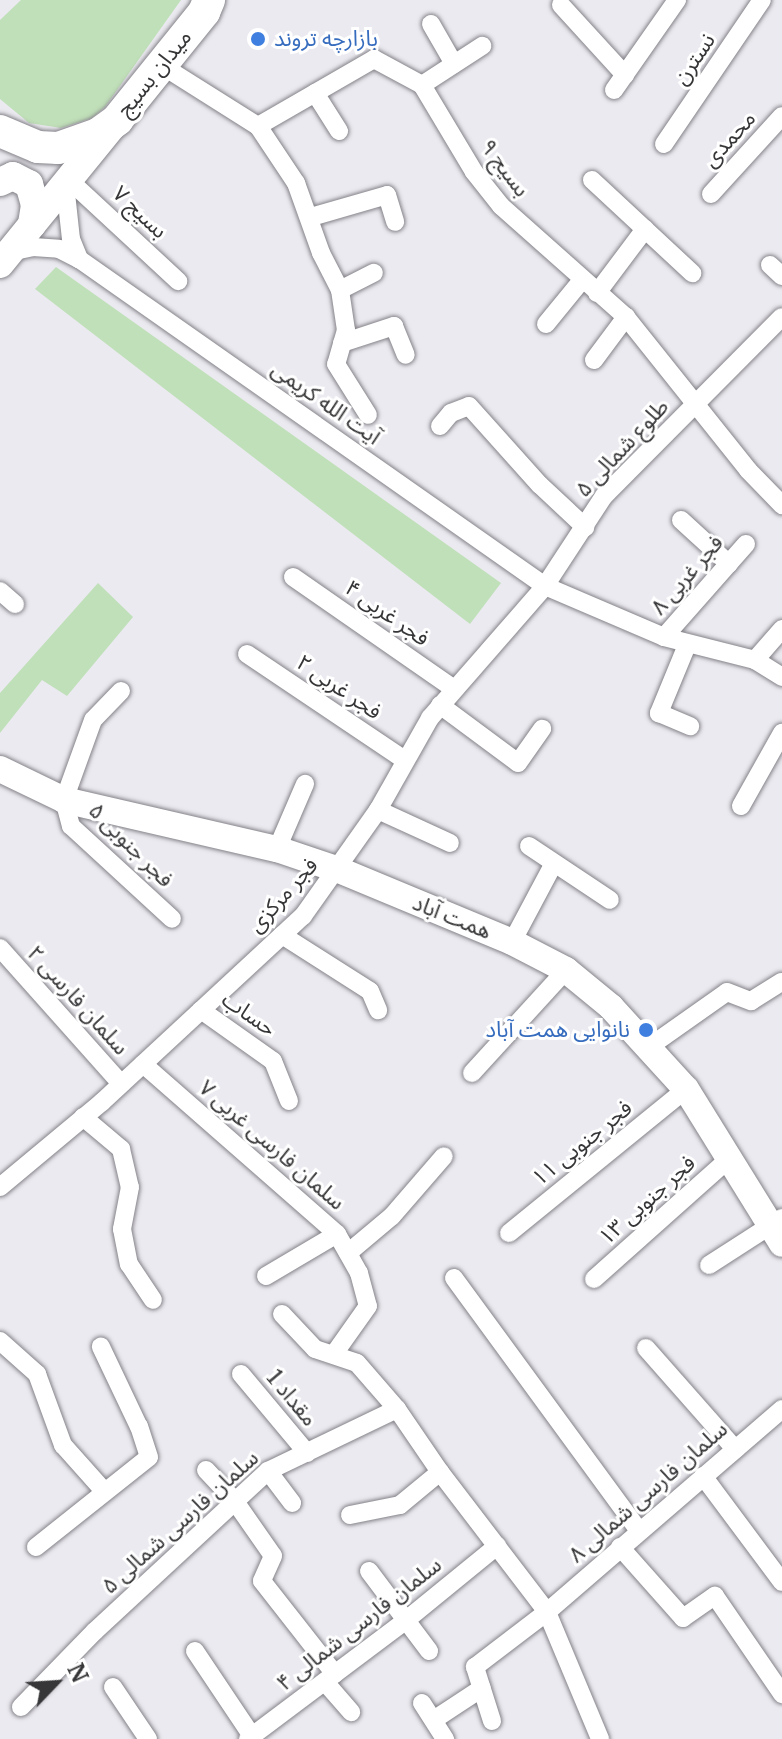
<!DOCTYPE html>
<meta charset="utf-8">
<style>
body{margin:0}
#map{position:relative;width:782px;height:1739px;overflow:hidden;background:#ebeaf0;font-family:Merriweather,"Noto Sans Arabic",serif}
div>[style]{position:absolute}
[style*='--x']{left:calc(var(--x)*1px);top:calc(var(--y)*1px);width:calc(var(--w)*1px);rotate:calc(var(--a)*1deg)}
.green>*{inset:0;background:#c0e0b9}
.roads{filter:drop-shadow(0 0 2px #848288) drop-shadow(0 0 2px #848288)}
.street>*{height:18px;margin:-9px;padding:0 9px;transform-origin:9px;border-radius:9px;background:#fff}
.secondary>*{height:26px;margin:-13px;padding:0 13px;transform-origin:13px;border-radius:13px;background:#fff}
.primary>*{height:28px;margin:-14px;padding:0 14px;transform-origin:14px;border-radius:14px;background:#fff}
.highway>*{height:32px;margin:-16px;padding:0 16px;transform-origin:16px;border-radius:16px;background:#fff}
.dots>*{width:22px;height:22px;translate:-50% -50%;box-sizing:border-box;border:4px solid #fff;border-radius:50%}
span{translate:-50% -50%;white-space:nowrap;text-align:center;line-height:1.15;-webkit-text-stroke:6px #fff;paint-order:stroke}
.shop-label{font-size:22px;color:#366cbe}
.left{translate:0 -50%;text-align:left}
.right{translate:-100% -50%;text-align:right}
.street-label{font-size:22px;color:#363537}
.north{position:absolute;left:16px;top:1643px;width:80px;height:80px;-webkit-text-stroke:6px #fff;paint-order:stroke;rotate:65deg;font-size:22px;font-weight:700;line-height:32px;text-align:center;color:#363537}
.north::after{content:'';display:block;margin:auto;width:28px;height:36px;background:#363537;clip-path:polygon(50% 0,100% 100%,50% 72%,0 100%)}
</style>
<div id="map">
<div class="green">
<i style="clip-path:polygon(21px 0,181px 0,105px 107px,92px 118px,61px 128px,29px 123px,0 99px,0 20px)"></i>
<i style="clip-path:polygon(56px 267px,501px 583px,470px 624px,35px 289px)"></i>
<i style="clip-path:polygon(98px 583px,133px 617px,67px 696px,42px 680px,0 733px,0 693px)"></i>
</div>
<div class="roads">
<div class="street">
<i style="--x:561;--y:5;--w:95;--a:47.6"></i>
<i style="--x:431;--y:24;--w:46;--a:60.1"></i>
<i style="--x:161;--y:65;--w:115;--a:32.2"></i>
<i style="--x:258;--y:126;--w:69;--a:56.3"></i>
<i style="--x:296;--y:183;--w:74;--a:70.3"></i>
<i style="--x:321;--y:253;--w:42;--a:62.8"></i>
<i style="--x:340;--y:290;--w:40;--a:81.5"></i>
<i style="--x:346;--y:330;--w:35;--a:106"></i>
<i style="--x:336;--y:364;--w:60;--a:57.9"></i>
<i style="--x:422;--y:85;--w:72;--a:-33"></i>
<i style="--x:614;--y:90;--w:110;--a:-55"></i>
<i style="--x:315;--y:93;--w:45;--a:57.7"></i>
<i style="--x:258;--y:126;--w:134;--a:-30"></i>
<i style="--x:374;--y:59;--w:55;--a:28.4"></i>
<i style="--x:422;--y:85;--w:101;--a:59.1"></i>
<i style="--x:474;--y:172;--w:43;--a:51.5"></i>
<i style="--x:501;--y:206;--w:167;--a:41.6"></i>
<i style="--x:626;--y:317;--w:196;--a:51.4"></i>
<i style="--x:748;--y:470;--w:49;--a:45.8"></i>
<i style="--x:664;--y:144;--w:174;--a:-55.8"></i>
<i style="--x:69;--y:180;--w:149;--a:42.8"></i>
<i style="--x:592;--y:180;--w:137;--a:42.9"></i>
<i style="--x:65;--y:184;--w:55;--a:83.8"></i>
<i style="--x:71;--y:239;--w:22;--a:68"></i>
<i style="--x:711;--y:194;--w:105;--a:-47.7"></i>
<i style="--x:311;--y:217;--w:79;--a:-16.1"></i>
<i style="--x:387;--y:195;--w:28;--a:73"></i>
<i style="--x:10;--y:252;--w:24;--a:-12"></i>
<i style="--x:33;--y:247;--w:26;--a:4"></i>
<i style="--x:59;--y:249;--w:22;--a:27"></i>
<i style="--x:79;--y:259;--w:569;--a:35.06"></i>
<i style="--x:545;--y:586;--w:129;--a:23.2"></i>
<i style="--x:664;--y:637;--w:94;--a:14.2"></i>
<i style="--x:755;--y:660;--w:32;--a:32"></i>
<i style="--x:770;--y:265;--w:16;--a:43"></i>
<i style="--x:340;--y:290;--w:38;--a:-27"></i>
<i style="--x:597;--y:293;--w:80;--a:-53.1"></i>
<i style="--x:546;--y:324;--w:57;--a:-50.7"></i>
<i style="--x:342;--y:343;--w:55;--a:-18.1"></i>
<i style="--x:394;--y:326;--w:31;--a:68"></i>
<i style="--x:594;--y:360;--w:54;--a:-53.3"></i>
<i style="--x:440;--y:426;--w:17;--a:-50"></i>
<i style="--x:451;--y:413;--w:19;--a:-21"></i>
<i style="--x:469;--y:406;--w:106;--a:48.1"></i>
<i style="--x:540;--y:485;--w:62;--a:43"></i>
<i style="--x:681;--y:520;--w:65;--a:42.5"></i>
<i style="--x:293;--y:577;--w:196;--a:34.8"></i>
<i style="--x:0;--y:591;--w:20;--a:41"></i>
<i style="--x:664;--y:637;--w:124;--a:-48.6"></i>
<i style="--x:687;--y:645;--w:74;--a:112.4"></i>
<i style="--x:659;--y:713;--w:34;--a:23"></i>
<i style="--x:247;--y:654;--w:190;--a:33.9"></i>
<i style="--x:755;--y:660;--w:41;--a:-48.9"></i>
<i style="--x:121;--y:691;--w:40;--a:134"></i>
<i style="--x:93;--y:720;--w:85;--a:109.9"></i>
<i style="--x:64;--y:800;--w:27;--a:75"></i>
<i style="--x:71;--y:826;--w:137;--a:42.6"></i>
<i style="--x:440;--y:705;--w:97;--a:36.6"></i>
<i style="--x:518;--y:763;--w:42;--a:-54.8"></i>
<i style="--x:741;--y:806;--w:84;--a:-60.7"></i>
<i style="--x:378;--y:810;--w:79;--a:24.6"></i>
<i style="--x:529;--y:846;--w:97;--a:33.7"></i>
<i style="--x:277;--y:849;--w:71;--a:-66.7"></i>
<i style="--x:282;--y:935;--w:104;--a:32.5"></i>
<i style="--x:370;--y:991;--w:21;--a:67"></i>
<i style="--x:512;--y:942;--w:89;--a:-62"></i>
<i style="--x:0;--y:948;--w:182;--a:48.3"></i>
<i style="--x:201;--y:1010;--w:88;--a:35.3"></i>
<i style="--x:273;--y:1061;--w:43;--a:68.2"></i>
<i style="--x:649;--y:1047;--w:95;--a:-35.2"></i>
<i style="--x:727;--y:992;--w:26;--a:21"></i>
<i style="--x:751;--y:1001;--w:36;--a:-32"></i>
<i style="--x:143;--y:1064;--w:258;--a:41.2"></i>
<i style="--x:337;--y:1234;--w:45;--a:60.6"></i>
<i style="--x:359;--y:1273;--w:34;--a:75"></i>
<i style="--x:368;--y:1306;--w:59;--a:125.3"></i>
<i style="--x:472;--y:1073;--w:139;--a:-47.6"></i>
<i style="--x:83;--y:1117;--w:50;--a:40.1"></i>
<i style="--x:121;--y:1149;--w:39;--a:77"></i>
<i style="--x:130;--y:1187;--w:43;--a:100.8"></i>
<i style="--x:122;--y:1229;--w:36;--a:79"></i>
<i style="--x:129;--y:1264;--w:43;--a:56.3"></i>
<i style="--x:0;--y:1187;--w:133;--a:-39.8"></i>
<i style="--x:102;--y:1102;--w:274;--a:-42.8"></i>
<i style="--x:303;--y:916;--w:130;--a:-54.7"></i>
<i style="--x:378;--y:810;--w:106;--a:-60.5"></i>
<i style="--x:430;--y:718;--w:175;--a:-48.9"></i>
<i style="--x:545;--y:586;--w:108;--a:-56.8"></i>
<i style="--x:604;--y:496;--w:252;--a:-45.2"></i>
<i style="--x:509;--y:1233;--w:228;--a:-39.1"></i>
<i style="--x:348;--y:1253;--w:57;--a:-40.1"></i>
<i style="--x:392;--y:1216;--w:79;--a:-49.1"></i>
<i style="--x:709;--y:1265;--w:87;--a:-32.8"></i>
<i style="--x:266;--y:1276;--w:82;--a:-30.6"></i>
<i style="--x:454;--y:1278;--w:313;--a:53.8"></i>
<i style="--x:594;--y:1279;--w:183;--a:-41.7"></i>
<i style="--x:282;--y:1314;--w:48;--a:46.7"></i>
<i style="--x:315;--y:1349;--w:44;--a:18.4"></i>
<i style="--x:357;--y:1363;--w:61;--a:49"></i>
<i style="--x:397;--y:1409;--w:76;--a:55.7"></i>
<i style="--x:440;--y:1472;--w:176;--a:52.6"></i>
<i style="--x:547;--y:1612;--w:138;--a:67.3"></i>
<i style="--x:0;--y:1341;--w:50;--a:41.7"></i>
<i style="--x:37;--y:1374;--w:76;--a:69.9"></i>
<i style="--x:63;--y:1445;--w:62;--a:48.3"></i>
<i style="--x:646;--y:1348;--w:135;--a:48.6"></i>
<i style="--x:241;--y:1374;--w:103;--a:50.1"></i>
<i style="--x:206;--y:1470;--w:41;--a:47"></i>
<i style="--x:234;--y:1500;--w:68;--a:55.1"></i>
<i style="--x:273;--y:1556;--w:27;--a:114"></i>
<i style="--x:262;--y:1581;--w:118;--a:51.9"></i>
<i style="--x:268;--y:1471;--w:40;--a:53"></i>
<i style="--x:703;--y:1476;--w:132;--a:53.3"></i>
<i style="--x:350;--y:1515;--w:51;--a:-11.3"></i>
<i style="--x:400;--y:1505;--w:52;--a:-39.5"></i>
<i style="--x:36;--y:1547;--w:144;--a:-38.5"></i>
<i style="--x:149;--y:1457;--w:32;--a:-108"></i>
<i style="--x:139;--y:1427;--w:89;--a:-115.4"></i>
<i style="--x:620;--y:1547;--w:95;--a:48.4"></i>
<i style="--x:683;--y:1618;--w:39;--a:-35"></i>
<i style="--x:715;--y:1596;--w:119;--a:55.6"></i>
<i style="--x:369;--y:1571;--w:100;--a:53.1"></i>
<i style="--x:195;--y:1651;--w:102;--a:56.2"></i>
<i style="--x:325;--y:1682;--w:40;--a:49"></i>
<i style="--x:113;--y:1687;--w:63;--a:56.1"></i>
<i style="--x:422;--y:1703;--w:43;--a:57.4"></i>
<i style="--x:21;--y:1707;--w:106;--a:-45.8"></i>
<i style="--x:95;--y:1631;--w:236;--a:-42.8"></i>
<i style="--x:268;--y:1471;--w:143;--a:-25.7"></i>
<i style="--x:435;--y:1719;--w:56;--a:-33.4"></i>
<i style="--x:492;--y:1721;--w:57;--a:-107.5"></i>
<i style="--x:475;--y:1667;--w:91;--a:-37.4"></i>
<i style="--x:547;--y:1612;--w:311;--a:-40.8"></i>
<i style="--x:248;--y:1739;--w:196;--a:-36.9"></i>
<i style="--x:405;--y:1621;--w:119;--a:-39.2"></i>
</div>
<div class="secondary">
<i style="--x:0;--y:769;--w:71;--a:25.8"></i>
<i style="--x:64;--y:800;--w:219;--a:13"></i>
<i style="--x:277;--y:849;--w:65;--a:18.7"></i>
<i style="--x:339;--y:870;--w:187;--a:22.6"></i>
<i style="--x:512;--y:942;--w:61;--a:27.4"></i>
<i style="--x:566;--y:970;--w:58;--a:39.4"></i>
<i style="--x:611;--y:1007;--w:111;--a:47.6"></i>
<i style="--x:686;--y:1089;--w:182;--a:58.2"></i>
</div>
<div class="primary">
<i style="--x:0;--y:182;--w:14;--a:-25"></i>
<i style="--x:13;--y:176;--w:18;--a:27"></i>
<i style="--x:29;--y:184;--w:22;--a:74"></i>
<i style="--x:35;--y:205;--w:20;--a:99"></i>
<i style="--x:0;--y:264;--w:179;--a:-50.9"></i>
</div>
<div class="highway">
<i style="--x:0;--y:131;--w:41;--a:22.8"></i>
<i style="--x:38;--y:147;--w:20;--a:3"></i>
<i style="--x:58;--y:148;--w:42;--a:-19.3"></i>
<i style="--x:98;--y:134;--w:24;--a:-36"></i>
<i style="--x:117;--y:120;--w:139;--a:-51.1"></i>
<i style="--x:204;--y:12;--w:13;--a:-67"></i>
</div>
</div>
<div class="dots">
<i style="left:258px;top:39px;background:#3f7fe0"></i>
<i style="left:646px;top:1030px;background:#3f7fe0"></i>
</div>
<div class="shop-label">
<span class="left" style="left:274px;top:39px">بازارچه تروند</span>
<span class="right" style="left:630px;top:1030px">نانوایی همت آباد</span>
</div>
<div class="street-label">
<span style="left:694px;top:59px;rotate:-56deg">نسترن</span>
<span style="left:154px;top:73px;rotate:-51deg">میدان بسیج</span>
<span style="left:729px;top:139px;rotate:-48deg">محمدی</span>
<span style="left:505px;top:168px;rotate:53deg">بسیج ۹</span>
<span style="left:140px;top:212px;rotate:43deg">بسیج ۷</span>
<span style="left:326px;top:403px;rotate:35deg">آیت الله کریمی</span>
<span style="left:622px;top:448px;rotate:-47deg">طلوع شمالی ۵</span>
<span style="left:687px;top:575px;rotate:-49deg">فجر غربی ۸</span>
<span style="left:387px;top:613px;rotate:35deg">فجر غربی ۴</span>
<span style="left:339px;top:687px;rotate:34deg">فجر غربی ۲</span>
<span style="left:131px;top:845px;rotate:45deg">فجر جنوبی ۵</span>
<span style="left:283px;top:895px;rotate:-48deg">فجر مرکزی</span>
<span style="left:452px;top:917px;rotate:22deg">همت آباد</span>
<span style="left:78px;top:1000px;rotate:48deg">سلمان فارسی ۲</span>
<span style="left:249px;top:1014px;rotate:35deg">حساب</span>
<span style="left:582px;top:1143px;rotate:-39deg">فجر جنوبی ۱۱</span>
<span style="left:272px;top:1145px;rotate:41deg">سلمان فارسی غربی ۷</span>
<span style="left:647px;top:1200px;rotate:-42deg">فجر جنوبی ۱۳</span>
<span style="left:292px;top:1398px;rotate:50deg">مقداد 1</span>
<span style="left:648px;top:1492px;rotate:-41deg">سلمان فارسی شمالی ۸</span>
<span style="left:180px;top:1522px;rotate:-42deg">سلمان فارسی شمالی ۵</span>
<span style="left:359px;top:1624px;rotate:-38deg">سلمان فارسی شمالی ۴</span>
</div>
<div class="north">N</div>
</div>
